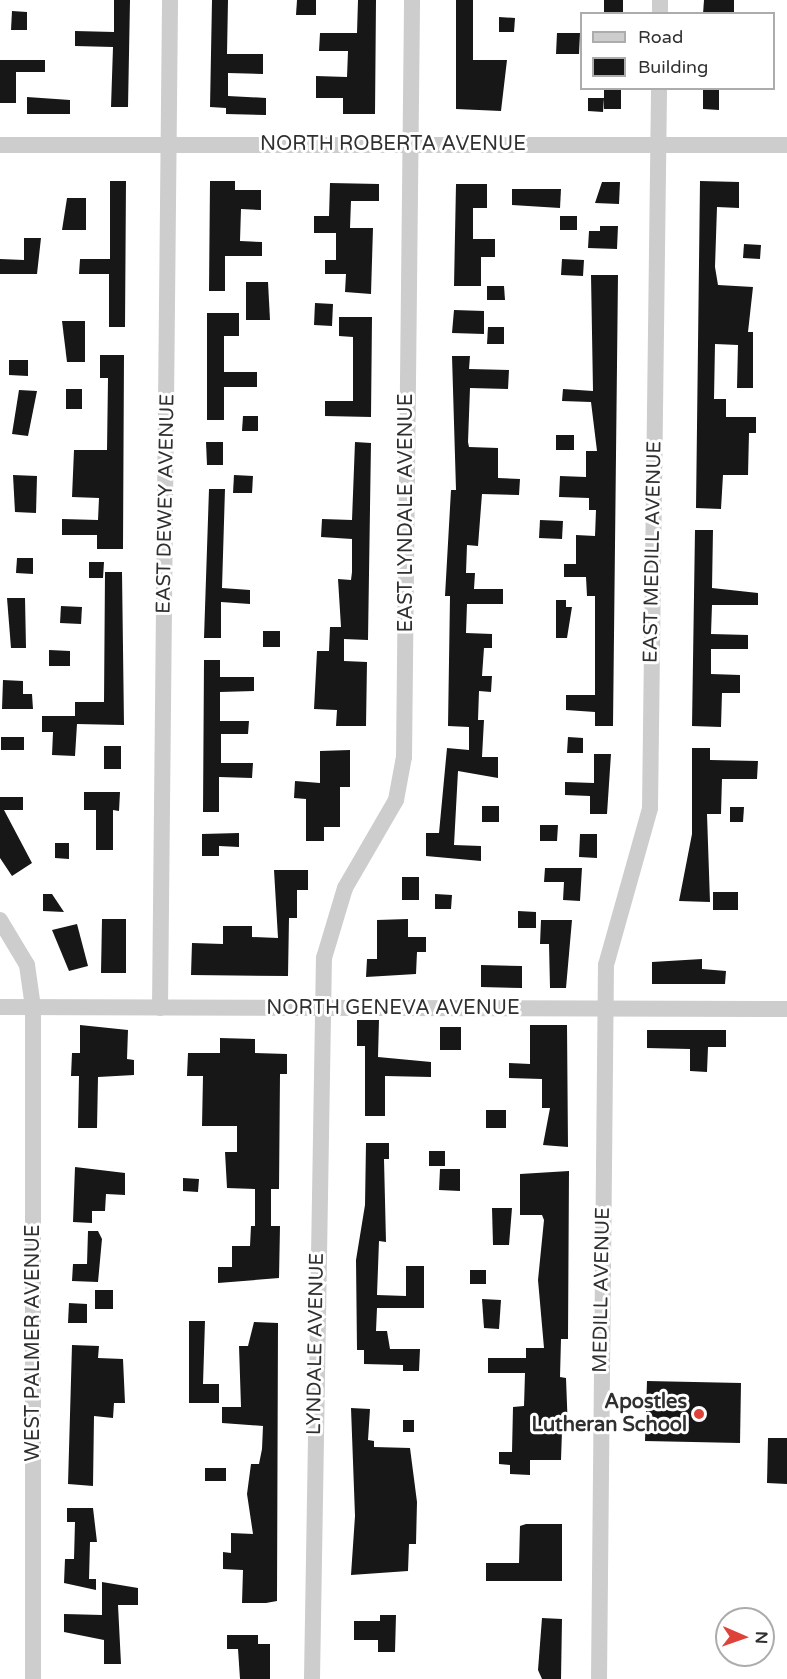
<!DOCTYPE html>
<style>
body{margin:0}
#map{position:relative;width:787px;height:1679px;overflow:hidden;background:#fff;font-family:"Varela Round",sans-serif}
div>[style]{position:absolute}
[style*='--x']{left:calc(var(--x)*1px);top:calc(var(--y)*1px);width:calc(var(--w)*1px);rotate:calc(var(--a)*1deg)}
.building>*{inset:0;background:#171717}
.minor>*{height:16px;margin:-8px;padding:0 8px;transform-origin:8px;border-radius:8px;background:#cdcdcd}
.dots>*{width:16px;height:16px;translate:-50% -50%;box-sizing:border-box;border:3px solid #fff;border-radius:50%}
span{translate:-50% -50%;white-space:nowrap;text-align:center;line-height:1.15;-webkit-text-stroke:6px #fff;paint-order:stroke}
.street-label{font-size:20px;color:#303030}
.poi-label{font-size:20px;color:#303030;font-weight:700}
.right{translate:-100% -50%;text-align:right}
.legend{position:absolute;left:580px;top:12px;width:195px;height:78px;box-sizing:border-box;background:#fff;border:2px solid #acacac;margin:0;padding:8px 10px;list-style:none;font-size:18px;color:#303030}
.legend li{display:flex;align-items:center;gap:12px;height:30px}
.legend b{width:30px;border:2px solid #acacac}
.north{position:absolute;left:715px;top:1607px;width:60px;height:60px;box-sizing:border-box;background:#fff;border:2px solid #acacac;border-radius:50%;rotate:92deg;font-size:16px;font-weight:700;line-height:24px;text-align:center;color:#303030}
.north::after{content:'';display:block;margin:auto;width:21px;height:27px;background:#de433a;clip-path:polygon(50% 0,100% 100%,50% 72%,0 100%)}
</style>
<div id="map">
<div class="building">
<i style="clip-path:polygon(114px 0,130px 0,128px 107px,111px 107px,113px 47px,75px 46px,75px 31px,114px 32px)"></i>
<i style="clip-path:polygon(212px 0,228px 0,227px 54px,263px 54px,263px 74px,228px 73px,228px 96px,266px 98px,266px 115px,226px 114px,226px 108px,210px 107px)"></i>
<i style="clip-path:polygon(297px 0,316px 0,316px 15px,296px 15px)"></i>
<i style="clip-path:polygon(358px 0,376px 0,375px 114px,343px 114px,343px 98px,316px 98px,316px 76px,347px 77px,348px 51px,319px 51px,320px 33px,357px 33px)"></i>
<i style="clip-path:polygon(456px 0,473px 0,473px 60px,507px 60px,501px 111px,456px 109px)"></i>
<i style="clip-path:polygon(604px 0,623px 0,623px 14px,604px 14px)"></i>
<i style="clip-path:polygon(704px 0,734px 0,734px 14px,703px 14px)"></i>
<i style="clip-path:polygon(12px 11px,27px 12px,27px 30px,11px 30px)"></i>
<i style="clip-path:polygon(499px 17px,515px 18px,514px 32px,499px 32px)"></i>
<i style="clip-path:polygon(557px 33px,580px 33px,579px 54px,556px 54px)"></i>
<i style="clip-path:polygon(0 60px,45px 60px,45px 72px,16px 72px,16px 103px,0 103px)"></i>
<i style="clip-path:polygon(604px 88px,621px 88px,621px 109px,604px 109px)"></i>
<i style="clip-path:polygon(703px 88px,719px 88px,719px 110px,703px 109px)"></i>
<i style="clip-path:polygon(27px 97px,70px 100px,70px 114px,27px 114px)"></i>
<i style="clip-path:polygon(588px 98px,604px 98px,603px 112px,588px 111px)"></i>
<i style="clip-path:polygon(110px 181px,126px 181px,125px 327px,109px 327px,109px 274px,79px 274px,80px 259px,110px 259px)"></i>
<i style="clip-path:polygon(210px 181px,235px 181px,235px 190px,261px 190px,261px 210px,241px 209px,240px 241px,262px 242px,262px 256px,225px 256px,225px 291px,209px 291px)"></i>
<i style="clip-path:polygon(700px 181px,739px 182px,739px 208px,717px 207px,715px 267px,718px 285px,753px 287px,748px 332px,753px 332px,753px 388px,737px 388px,738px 345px,715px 344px,714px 399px,726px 399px,726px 417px,756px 417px,756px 433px,749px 433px,748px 475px,723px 475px,721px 509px,696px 508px)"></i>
<i style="clip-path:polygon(602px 182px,620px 182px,619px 204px,595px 203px)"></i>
<i style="clip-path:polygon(330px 183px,379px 184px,379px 201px,351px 201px,350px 228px,373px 228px,371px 294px,345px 292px,346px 274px,325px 274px,325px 260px,336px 260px,336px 233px,314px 233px,314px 216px,329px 216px)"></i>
<i style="clip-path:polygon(456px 184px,487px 184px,487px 208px,473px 208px,473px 239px,495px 239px,495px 257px,481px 257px,481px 286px,454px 286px)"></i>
<i style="clip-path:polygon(512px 189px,561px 189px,560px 208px,512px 205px)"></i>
<i style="clip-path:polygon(67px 198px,86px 198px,86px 230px,62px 230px)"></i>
<i style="clip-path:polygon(560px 216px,577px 216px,577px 230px,560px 230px)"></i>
<i style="clip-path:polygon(600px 226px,618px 226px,617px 249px,588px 248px,589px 231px,600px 231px)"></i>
<i style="clip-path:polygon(24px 238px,41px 238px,37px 274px,0 274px,0 259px,24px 260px)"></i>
<i style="clip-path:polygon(744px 244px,761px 245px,760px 259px,743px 258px)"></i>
<i style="clip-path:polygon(562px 259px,584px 260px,583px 276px,561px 275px)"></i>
<i style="clip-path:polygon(591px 275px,618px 275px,613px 726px,595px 726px,595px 712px,566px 710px,566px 695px,595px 695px,595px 596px,587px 596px,586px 577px,564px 577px,564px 564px,576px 564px,576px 535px,595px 536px,596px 510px,589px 510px,589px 498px,559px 497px,560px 476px,586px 477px,586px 451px,597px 451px,591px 402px,562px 401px,563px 389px,593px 391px)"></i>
<i style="clip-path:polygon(246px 282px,268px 282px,270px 320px,246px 320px)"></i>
<i style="clip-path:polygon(487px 286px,504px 286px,505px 300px,487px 300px)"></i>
<i style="clip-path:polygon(315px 303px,333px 304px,332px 326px,314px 325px)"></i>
<i style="clip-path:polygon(454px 310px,484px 311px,484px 334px,452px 333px)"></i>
<i style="clip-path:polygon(207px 313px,239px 313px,239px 336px,224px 336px,224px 372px,257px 372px,257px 387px,224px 387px,224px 420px,207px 420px)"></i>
<i style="clip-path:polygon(339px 317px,372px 317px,371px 417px,325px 416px,325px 401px,353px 401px,353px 337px,339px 336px)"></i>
<i style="clip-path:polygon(62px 321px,85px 321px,85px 362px,67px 362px)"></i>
<i style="clip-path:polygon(488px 327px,504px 327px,504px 344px,487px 344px)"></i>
<i style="clip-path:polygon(100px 355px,124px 355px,123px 549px,97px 549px,97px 535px,62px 535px,62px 519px,98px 520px,99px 498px,72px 497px,74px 450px,107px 450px,108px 378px,100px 378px)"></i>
<i style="clip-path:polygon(452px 356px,470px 356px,469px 369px,509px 370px,508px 389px,470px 388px,468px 442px,469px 447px,498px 448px,498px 478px,520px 479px,519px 495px,482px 494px,478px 546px,467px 545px,466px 573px,475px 573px,474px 589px,503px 589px,503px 604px,467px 604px,466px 633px,492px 634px,492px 648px,484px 648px,482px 676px,492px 676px,491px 692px,479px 691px,478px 720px,484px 720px,482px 757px,498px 757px,498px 778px,458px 771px,454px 845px,481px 846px,481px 861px,426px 856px,426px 833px,439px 833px,447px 748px,469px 750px,469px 727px,448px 726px,450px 596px,445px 596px,451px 490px,456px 490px)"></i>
<i style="clip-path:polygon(9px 360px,28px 360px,28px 376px,9px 375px)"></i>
<i style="clip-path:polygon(66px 389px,82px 389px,82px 409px,66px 409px)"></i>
<i style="clip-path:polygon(19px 390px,37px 391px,28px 436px,12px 434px)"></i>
<i style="clip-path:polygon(243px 416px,258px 416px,258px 431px,242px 431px)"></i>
<i style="clip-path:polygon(556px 435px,574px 435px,574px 450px,556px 450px)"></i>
<i style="clip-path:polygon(206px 442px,223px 442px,223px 465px,207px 465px)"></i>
<i style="clip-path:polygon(355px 442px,371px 443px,368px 640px,344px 639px,344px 661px,367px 662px,366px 726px,336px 726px,337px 710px,314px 709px,317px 651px,329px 651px,330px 627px,341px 627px,338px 579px,351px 580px,352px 572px,352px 539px,321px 537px,322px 519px,352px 520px)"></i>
<i style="clip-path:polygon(13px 475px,37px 476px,36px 513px,15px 512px)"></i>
<i style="clip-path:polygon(234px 475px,253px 476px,252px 493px,233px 493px)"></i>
<i style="clip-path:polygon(209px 489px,225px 489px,222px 588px,250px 590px,250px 604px,221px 602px,221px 638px,204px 638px)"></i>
<i style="clip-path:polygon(540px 520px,563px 521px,562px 539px,539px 538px)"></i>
<i style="clip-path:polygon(695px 530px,713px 530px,712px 588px,758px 593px,758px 605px,712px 605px,711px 634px,748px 635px,748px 649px,711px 649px,711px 674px,740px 675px,740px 693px,722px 693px,721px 727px,692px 726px)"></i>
<i style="clip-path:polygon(17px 558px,33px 558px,33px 574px,16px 573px)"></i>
<i style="clip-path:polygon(89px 562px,104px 562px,103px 578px,89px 578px)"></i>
<i style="clip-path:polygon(105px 572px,122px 572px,124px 725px,77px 724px,75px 756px,52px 755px,53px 732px,42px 732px,42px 716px,75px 716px,75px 702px,104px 702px)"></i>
<i style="clip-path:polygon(7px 598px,25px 598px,26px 648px,11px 648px)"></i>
<i style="clip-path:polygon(556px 600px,566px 600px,566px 607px,572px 607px,567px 638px,556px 638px)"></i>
<i style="clip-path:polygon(61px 606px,82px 607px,81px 624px,60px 623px)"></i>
<i style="clip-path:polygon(263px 631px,280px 631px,280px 647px,263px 647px)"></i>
<i style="clip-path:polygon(49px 650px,70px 651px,70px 666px,49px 666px)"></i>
<i style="clip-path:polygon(204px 660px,220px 660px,220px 677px,254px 677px,254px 691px,220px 692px,220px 721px,249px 721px,248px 734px,221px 734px,221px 763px,253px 763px,252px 778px,219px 777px,219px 812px,203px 812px)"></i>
<i style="clip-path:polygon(3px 680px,23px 681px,23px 694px,32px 694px,33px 709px,2px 709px)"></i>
<i style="clip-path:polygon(1px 737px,24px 737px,24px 750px,1px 750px)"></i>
<i style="clip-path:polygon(568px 737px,583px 738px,583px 753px,567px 753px)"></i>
<i style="clip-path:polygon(104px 746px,121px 746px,121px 769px,104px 769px)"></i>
<i style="clip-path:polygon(692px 748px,710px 748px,710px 760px,758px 761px,757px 779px,722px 779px,721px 814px,707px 814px,710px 902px,679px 901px,692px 834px)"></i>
<i style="clip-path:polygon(350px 750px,350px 787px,340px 787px,340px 827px,324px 827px,324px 841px,306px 841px,306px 799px,294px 798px,295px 781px,320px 783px,320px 751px)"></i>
<i style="clip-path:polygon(594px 754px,611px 754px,607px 814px,590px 814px,590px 796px,565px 795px,565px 782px,594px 783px)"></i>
<i style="clip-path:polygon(84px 792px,120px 792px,119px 811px,113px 810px,113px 850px,96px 850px,96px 810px,84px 810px)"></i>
<i style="clip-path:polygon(0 797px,23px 797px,23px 810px,4px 810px,32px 863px,12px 876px,0 858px)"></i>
<i style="clip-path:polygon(482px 806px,499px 806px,499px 822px,482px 822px)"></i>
<i style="clip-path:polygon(730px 807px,744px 807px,743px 822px,730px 822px)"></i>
<i style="clip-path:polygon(540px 825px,558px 825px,557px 841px,540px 841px)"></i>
<i style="clip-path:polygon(239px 833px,239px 847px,219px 846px,219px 856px,202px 856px,202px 834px)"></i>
<i style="clip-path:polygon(580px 834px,597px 834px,597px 858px,579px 857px)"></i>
<i style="clip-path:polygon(55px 843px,69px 843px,69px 859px,55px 858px)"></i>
<i style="clip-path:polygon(545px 868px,582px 868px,580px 901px,563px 900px,564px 882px,544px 882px)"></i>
<i style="clip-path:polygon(274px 870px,308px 870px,308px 890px,297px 890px,297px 918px,289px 918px,288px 976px,191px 975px,192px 943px,223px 944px,223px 926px,252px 926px,252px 937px,278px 938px)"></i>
<i style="clip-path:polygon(402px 877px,419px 877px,419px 900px,402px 900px)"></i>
<i style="clip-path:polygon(713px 892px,738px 892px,738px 910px,713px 910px)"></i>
<i style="clip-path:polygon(43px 894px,52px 894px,64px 912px,43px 911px)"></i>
<i style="clip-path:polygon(435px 894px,452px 895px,451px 909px,435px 909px)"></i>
<i style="clip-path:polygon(518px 911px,536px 912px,536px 928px,518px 928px)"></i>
<i style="clip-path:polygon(102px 919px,126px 919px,126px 973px,101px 973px)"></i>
<i style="clip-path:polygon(408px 919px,408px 937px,426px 937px,426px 952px,417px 952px,416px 974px,366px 977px,367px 959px,377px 959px,377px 920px)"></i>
<i style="clip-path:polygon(541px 920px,572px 920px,566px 988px,550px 988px,549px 944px,540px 944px)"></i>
<i style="clip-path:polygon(77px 924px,88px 966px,69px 971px,52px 930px)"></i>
<i style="clip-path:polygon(702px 959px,702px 969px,726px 971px,725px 984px,652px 984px,652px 962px)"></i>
<i style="clip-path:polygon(481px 965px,522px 966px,522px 988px,481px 987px)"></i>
<i style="clip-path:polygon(357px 1020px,379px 1020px,378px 1057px,431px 1062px,431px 1077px,385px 1076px,385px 1116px,365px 1116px,365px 1046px,357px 1046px)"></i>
<i style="clip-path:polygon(80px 1025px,128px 1030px,127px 1059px,134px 1060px,134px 1075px,98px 1077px,97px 1128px,78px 1128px,79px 1076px,71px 1076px,72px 1053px,80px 1053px)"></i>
<i style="clip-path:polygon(530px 1025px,567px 1025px,568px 1147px,543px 1145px,550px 1108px,542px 1108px,542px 1079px,509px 1078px,509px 1063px,530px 1064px)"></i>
<i style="clip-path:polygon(440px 1027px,461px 1027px,461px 1050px,440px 1050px)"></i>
<i style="clip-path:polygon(647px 1030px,726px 1030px,726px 1047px,708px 1047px,707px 1072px,690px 1071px,690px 1049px,647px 1048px)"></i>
<i style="clip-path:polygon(220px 1038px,255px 1039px,255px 1053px,287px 1054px,287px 1074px,280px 1074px,279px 1189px,271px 1189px,271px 1226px,280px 1226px,279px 1278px,218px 1283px,218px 1267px,232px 1267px,232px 1246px,250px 1246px,251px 1226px,255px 1226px,255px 1189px,227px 1188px,225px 1152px,237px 1152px,237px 1126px,202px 1126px,203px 1076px,187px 1076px,188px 1053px,220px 1053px)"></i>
<i style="clip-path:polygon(486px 1110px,506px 1110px,506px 1128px,486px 1128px)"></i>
<i style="clip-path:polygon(366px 1143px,389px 1143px,389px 1159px,384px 1159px,386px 1242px,379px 1241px,377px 1295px,406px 1296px,406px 1266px,424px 1266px,424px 1308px,377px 1308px,376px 1331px,387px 1331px,390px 1349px,420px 1349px,419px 1371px,403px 1371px,403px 1365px,364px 1364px,364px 1350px,357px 1350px,356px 1260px,365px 1205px)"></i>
<i style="clip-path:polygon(429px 1151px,445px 1151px,445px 1166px,429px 1166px)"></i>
<i style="clip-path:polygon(75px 1167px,125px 1173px,125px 1195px,106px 1194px,105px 1211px,92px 1211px,92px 1223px,73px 1222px)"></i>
<i style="clip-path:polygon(440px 1169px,460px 1169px,460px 1191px,439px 1190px)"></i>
<i style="clip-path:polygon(569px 1171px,568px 1339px,561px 1339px,560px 1377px,566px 1378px,568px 1431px,562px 1431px,561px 1460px,530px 1460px,530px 1475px,510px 1474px,510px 1465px,499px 1464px,499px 1452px,512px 1452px,513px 1407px,524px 1406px,525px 1373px,488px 1373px,488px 1358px,526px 1358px,526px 1348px,544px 1348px,538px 1280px,544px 1220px,542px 1215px,520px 1215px,520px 1174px)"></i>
<i style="clip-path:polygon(183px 1178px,199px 1179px,198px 1192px,183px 1191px)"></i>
<i style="clip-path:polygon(492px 1208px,512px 1208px,509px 1245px,493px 1245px)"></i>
<i style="clip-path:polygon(88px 1231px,98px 1231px,102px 1239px,98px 1282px,72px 1281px,73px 1264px,87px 1264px)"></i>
<i style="clip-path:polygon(470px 1270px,486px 1270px,486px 1284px,470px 1284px)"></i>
<i style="clip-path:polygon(95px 1290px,113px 1290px,113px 1309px,95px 1309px)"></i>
<i style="clip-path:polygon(482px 1299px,501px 1300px,499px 1329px,484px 1328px)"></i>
<i style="clip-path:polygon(69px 1303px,87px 1304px,87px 1323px,68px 1323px)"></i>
<i style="clip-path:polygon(189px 1321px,205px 1321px,203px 1384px,219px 1384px,219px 1403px,189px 1403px)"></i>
<i style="clip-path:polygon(254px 1322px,278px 1323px,277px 1601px,266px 1603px,242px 1603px,243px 1570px,223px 1569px,223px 1552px,231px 1553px,231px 1533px,253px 1534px,247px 1494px,251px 1464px,259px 1464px,262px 1449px,263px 1426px,222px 1423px,222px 1407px,241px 1407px,239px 1346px,248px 1346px)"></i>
<i style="clip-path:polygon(72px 1345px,99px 1346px,98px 1358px,123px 1359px,125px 1403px,114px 1403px,113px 1418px,94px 1416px,93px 1486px,68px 1484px)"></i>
<i style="clip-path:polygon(647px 1381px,741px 1383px,740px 1443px,645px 1441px)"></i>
<i style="clip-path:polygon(351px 1408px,370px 1409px,368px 1440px,374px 1441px,374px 1447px,410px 1448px,417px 1502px,416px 1544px,409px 1544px,408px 1571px,351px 1575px,355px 1516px)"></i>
<i style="clip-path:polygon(403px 1420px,414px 1420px,414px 1432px,403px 1432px)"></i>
<i style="clip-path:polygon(768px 1438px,787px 1438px,787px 1484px,767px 1483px)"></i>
<i style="clip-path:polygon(205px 1468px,226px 1468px,226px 1481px,205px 1481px)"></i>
<i style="clip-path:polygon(67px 1508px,93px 1508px,97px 1542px,90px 1542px,89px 1579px,96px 1579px,96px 1590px,64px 1583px,65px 1559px,74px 1559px,75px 1522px,67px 1522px)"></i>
<i style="clip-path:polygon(526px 1524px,562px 1524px,562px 1581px,486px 1581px,486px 1563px,519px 1563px,520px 1526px)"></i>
<i style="clip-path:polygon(102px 1582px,138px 1588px,138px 1605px,118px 1605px,121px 1664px,104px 1664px,104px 1640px,64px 1632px,64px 1614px,102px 1615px)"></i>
<i style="clip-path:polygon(380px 1615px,396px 1615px,395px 1652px,378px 1652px,378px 1640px,354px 1640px,354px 1621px,380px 1621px)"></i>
<i style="clip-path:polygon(542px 1618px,562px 1619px,561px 1679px,542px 1679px,538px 1670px)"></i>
<i style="clip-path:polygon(227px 1635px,258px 1635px,258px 1644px,270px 1644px,270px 1679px,240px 1679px,238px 1649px,227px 1649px)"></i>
</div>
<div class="minor">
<i style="--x:660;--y:14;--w:14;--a:-90"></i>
<i style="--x:0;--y:145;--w:787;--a:0"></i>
<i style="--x:0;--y:920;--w:52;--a:59"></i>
<i style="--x:27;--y:965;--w:42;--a:81.9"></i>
<i style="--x:33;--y:1007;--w:672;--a:90"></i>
<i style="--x:0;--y:1007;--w:787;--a:0.15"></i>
<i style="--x:160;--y:1008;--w:1008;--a:-89.43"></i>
<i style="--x:312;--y:1679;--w:721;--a:-89.05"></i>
<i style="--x:324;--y:958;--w:73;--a:-73.3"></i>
<i style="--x:345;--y:888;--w:102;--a:-59.9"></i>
<i style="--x:396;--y:800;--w:44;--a:-79.5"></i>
<i style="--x:404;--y:757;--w:757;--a:-89.39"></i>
<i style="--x:599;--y:1679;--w:714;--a:-89.44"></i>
<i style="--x:606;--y:965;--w:163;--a:-74.3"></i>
<i style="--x:650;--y:808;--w:720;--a:-89.28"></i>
</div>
<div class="dots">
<i style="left:699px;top:1414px;background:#de433a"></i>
</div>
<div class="street-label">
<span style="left:393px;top:144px">NORTH ROBERTA AVENUE</span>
<span style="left:166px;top:504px;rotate:-89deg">EAST DEWEY AVENUE</span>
<span style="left:406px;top:513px;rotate:-90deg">EAST LYNDALE AVENUE</span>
<span style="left:653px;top:552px;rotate:-89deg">EAST MEDILL AVENUE</span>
<span style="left:393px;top:1008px">NORTH GENEVA AVENUE</span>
<span style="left:602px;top:1290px;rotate:-89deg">MEDILL AVENUE</span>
<span style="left:33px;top:1343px;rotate:-90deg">WEST PALMER AVENUE</span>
<span style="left:316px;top:1344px;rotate:-89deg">LYNDALE AVENUE</span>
</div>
<div class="poi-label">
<span class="right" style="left:687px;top:1414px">Apostles<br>Lutheran School</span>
</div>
<ul class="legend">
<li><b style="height:8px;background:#cdcdcd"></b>Road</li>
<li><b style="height:16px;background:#171717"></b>Building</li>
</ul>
<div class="north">N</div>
</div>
